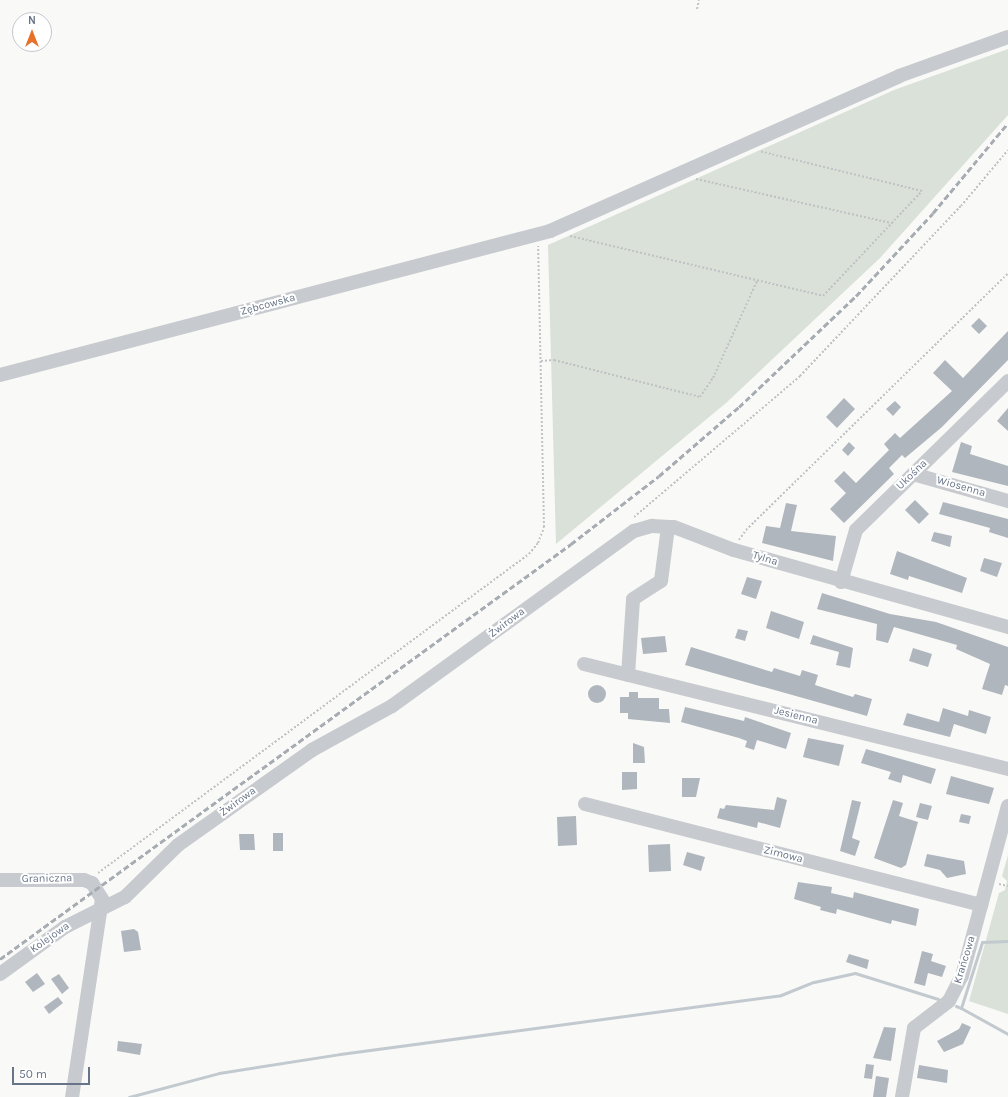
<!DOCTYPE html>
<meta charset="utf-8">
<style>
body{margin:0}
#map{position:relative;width:1008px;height:1097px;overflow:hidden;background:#f9f9f7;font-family:Karla,sans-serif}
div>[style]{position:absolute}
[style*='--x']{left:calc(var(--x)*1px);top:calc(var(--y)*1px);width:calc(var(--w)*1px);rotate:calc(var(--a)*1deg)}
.green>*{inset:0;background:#dae1d8}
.stream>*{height:3px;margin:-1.5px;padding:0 1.5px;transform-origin:1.5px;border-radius:1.5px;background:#c2cad0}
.building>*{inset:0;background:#b0b6bd}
.round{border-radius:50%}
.path>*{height:2px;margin-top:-1px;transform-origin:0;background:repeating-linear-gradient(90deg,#c1c2c5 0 2px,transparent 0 4px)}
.minor>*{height:14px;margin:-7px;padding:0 7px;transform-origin:7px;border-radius:7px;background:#c7cace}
.rail>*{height:3px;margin-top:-1.5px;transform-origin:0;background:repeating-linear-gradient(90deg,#a7acb3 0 6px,transparent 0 9px)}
span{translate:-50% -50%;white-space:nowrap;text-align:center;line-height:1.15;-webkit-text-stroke:4px #fff;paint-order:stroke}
.street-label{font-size:11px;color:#687588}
.north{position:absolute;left:12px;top:12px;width:40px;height:40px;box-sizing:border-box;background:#fff;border:1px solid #c3c8cf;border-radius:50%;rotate:0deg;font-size:11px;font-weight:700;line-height:16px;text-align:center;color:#687588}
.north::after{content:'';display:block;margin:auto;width:14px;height:18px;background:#e6712a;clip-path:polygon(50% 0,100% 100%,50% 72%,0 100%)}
.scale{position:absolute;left:12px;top:1067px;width:78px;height:18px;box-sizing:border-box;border:2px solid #687588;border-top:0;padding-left:5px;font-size:12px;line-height:14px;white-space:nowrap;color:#687588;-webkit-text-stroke:3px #fff;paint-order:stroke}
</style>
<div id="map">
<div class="green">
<i style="clip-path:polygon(1008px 49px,1008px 115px,880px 258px,726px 403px,556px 544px,548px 245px,894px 90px)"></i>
<i style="clip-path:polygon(1008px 855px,1008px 1014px,969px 1001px,999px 893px,1005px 890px,1007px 881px,1002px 876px)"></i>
</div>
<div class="stream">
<i style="--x:956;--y:1006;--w:5;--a:22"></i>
<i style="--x:961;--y:1008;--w:69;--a:-72.3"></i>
<i style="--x:982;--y:942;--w:26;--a:-2"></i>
<i style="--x:961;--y:1008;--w:54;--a:29"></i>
<i style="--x:129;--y:1097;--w:93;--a:-14.9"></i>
<i style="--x:219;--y:1073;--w:122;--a:-8.9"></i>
<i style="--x:340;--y:1054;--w:445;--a:-7.6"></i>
<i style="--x:781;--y:995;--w:35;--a:-22"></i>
<i style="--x:814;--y:982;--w:42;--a:-12.4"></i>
<i style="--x:855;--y:973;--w:87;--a:17.4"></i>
</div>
<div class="building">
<i style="clip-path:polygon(979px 318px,987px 326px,979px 334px,971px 326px)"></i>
<i style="clip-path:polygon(1008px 331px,1008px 360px,942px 427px,905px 458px,902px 455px,889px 468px,894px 474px,844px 523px,830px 509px,846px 493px,834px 481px,844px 471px,856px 483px,889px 450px,884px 444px,895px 433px,900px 438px,952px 391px,933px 373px,945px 360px,963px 378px)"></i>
<i style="clip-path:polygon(844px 398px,855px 409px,837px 428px,826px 417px)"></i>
<i style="clip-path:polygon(895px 401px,901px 407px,893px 416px,886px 409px)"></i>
<i style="clip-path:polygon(1008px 408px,1008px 431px,997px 421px)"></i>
<i style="clip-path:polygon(849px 442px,855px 448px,848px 456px,842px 450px)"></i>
<i style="clip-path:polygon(961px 442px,972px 446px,970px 454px,1008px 466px,1008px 486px,952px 472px)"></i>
<i style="clip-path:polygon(915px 500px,929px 514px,919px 524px,905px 510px)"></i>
<i style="clip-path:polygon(943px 502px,1008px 519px,1008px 538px,989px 532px,990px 528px,939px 514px)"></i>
<i style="clip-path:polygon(786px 503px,797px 505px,791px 531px,836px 536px,833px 561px,762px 543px,766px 526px,780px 528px)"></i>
<i style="clip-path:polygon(934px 532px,952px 536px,950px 547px,931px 541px)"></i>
<i style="clip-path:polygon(897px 551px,967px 578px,962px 593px,909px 576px,908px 580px,890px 574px)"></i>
<i style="clip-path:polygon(984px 558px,1002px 563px,997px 577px,980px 571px)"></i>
<i style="clip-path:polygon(747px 577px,762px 581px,756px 599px,741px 594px)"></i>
<i style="clip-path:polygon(822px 593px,890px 614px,936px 622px,1008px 647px,1008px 686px,1005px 685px,1002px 695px,982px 689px,990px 664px,956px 649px,957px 645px,894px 627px,888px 643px,876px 640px,877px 624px,817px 609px)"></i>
<i style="clip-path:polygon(771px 611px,804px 622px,799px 639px,766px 628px)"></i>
<i style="clip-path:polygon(738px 629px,748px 631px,745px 641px,735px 638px)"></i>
<i style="clip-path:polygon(813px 635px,853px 648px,850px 668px,836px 665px,839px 652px,810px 644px)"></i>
<i style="clip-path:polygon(665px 636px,667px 652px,643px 654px,641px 638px)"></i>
<i style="clip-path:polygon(691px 647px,772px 672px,774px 668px,800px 676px,802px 670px,818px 675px,815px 685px,853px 697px,855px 694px,872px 699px,867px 716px,685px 665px)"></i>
<i style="clip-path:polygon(913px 648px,932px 654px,928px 667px,909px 661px)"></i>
<i class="round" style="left:588px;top:685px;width:18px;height:18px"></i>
<i style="clip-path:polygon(629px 692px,638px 692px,638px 698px,659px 698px,659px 709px,669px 709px,670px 723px,628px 719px,628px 713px,620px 713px,620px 697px,629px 697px)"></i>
<i style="clip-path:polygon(685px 707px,744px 721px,745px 717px,791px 733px,786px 749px,757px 740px,754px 750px,745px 747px,747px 741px,739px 738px,681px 722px)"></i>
<i style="clip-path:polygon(943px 708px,968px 716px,969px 710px,991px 717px,986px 734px,954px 724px,950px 737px,903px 725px,907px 713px,939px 722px)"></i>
<i style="clip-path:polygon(808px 738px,844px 745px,839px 766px,803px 757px)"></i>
<i style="clip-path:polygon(633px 743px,644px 747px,645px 763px,633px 763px)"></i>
<i style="clip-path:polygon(866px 749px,936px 769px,931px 784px,903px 775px,901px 783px,888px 779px,891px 772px,861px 763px)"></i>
<i style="clip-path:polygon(622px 772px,637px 772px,637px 789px,622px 790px)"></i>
<i style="clip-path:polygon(951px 776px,994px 788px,989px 804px,946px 794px)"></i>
<i style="clip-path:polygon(682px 778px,700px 778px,696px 797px,682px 797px)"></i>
<i style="clip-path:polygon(777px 797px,787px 800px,780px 828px,758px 822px,757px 828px,717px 818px,720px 808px,724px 809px,726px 805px,774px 810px)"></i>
<i style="clip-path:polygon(852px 800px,861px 802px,852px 838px,860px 841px,855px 856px,840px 851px)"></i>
<i style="clip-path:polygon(893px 800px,903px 803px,899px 816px,918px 822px,906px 865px,901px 868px,874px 858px)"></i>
<i style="clip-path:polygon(920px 803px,932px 806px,928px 820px,916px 817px)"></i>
<i style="clip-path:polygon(961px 814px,971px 816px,969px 824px,959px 822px)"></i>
<i style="clip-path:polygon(576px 816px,577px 845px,558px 846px,557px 817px)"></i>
<i style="clip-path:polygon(273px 833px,283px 833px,283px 851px,273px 851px)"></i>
<i style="clip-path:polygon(239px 834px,254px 834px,255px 850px,240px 850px)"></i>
<i style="clip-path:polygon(670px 844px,671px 871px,649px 872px,648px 845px)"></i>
<i style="clip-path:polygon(687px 852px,705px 857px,701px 871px,683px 865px)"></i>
<i style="clip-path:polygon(927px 854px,964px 861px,966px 874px,947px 878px,940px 870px,924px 866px)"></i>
<i style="clip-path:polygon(798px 882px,832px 887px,831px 893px,853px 898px,854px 892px,919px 909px,916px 926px,892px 920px,891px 924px,837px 909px,836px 914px,820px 910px,821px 907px,794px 899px)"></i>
<i style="clip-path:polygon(134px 929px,138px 932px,141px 950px,124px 952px,121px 931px)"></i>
<i style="clip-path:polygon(922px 951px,933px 954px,931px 961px,946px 966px,942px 977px,928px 973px,925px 986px,914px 983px)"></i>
<i style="clip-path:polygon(849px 954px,869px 960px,867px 969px,846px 962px)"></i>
<i style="clip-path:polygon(37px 973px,45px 984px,33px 992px,25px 982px)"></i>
<i style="clip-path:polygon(59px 974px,69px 988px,62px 994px,51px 979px)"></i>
<i style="clip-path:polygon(58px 997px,63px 1003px,49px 1014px,44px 1007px)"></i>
<i style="clip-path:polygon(962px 1023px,971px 1027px,963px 1044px,944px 1052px,937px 1041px,959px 1029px)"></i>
<i style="clip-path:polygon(884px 1027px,896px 1028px,891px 1061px,873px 1058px)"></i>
<i style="clip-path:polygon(118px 1041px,142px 1044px,140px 1055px,117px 1051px)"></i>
<i style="clip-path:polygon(866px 1064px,874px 1065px,872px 1079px,864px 1078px)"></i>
<i style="clip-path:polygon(919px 1065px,948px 1070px,947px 1083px,917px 1078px)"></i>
<i style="clip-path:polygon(876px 1076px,889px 1078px,886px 1097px,873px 1097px)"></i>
</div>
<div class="path">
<i style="--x:697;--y:9;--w:9;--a:-77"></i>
<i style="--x:696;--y:179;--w:201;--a:12.7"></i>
<i style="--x:570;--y:236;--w:260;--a:13.3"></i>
<i style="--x:823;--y:296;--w:144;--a:-46.7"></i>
<i style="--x:922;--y:191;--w:168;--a:-166.2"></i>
<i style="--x:541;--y:361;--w:13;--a:-4"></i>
<i style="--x:554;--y:360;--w:151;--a:14.2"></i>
<i style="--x:700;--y:397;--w:23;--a:-56"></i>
<i style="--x:713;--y:378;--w:107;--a:-65.6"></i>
<i style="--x:634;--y:517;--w:218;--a:-40.3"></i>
<i style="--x:800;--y:376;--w:234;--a:-46.6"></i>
<i style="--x:961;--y:206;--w:73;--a:-50"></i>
<i style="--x:739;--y:540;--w:12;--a:-55"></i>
<i style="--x:746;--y:530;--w:367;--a:-44.4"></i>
<i style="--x:98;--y:873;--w:536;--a:-36.51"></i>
<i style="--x:529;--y:554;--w:14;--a:-51"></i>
<i style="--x:538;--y:543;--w:17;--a:-69"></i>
<i style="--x:544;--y:527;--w:281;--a:-91.2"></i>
<i style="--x:999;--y:884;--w:9;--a:13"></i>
</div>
<div class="minor">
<i style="--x:0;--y:375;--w:569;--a:-14.67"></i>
<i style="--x:550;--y:231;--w:382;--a:-23.9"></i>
<i style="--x:899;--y:76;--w:116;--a:-19.7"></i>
<i style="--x:913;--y:474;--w:99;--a:15.9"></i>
<i style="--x:841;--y:582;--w:54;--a:-73.9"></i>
<i style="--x:856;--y:530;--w:213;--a:-44.4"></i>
<i style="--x:584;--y:664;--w:437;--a:13.9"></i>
<i style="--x:628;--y:675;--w:76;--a:-86.2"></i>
<i style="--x:633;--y:599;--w:33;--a:-33"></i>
<i style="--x:661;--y:581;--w:54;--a:-82.6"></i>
<i style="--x:585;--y:804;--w:409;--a:14.3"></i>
<i style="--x:0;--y:880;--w:84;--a:0"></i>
<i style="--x:84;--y:880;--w:9;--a:21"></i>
<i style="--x:92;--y:883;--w:19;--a:58"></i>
<i style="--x:102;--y:899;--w:200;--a:98.6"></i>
<i style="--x:0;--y:974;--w:80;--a:-35.9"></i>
<i style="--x:65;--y:927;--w:67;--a:-26.6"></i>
<i style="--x:125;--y:897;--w:74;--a:-44.5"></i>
<i style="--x:178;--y:845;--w:164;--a:-35.3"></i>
<i style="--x:312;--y:750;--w:91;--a:-28.8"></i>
<i style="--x:392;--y:706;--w:299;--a:-35.9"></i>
<i style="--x:634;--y:531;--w:19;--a:-16"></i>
<i style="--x:652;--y:526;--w:22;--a:3"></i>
<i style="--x:674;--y:527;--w:64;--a:21"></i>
<i style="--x:734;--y:550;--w:285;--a:15.7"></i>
<i style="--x:902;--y:1097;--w:70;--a:-80.1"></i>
<i style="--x:914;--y:1028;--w:44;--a:-37.6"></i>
<i style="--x:949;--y:1001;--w:28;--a:-63"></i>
<i style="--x:962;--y:976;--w:176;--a:-74.9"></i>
</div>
<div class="rail">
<i style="--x:0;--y:959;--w:706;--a:-36.01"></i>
<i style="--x:571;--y:544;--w:111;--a:-37.7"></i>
<i style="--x:659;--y:476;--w:106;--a:-40.8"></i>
<i style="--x:739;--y:407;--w:161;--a:-43.5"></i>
<i style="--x:856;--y:296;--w:113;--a:-47.1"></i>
<i style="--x:933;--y:213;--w:117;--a:-50.2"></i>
</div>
<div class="street-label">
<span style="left:268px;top:305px;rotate:-15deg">Zębcowska</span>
<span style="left:912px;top:475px;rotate:-44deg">Ukośna</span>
<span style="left:961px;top:487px;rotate:16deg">Wiosenna</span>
<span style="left:765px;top:559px;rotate:17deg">Tylna</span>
<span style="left:507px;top:623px;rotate:-37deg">Żwirowa</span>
<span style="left:796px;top:716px;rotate:14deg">Jesienna</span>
<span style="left:238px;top:802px;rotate:-36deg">Żwirowa</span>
<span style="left:783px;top:855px;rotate:14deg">Zimowa</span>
<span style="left:47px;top:879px;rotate:-1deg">Graniczna</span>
<span style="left:50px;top:938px;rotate:-35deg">Kolejowa</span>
<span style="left:965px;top:960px;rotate:-73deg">Krańcowa</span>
</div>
<div class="north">N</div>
<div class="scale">50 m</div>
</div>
